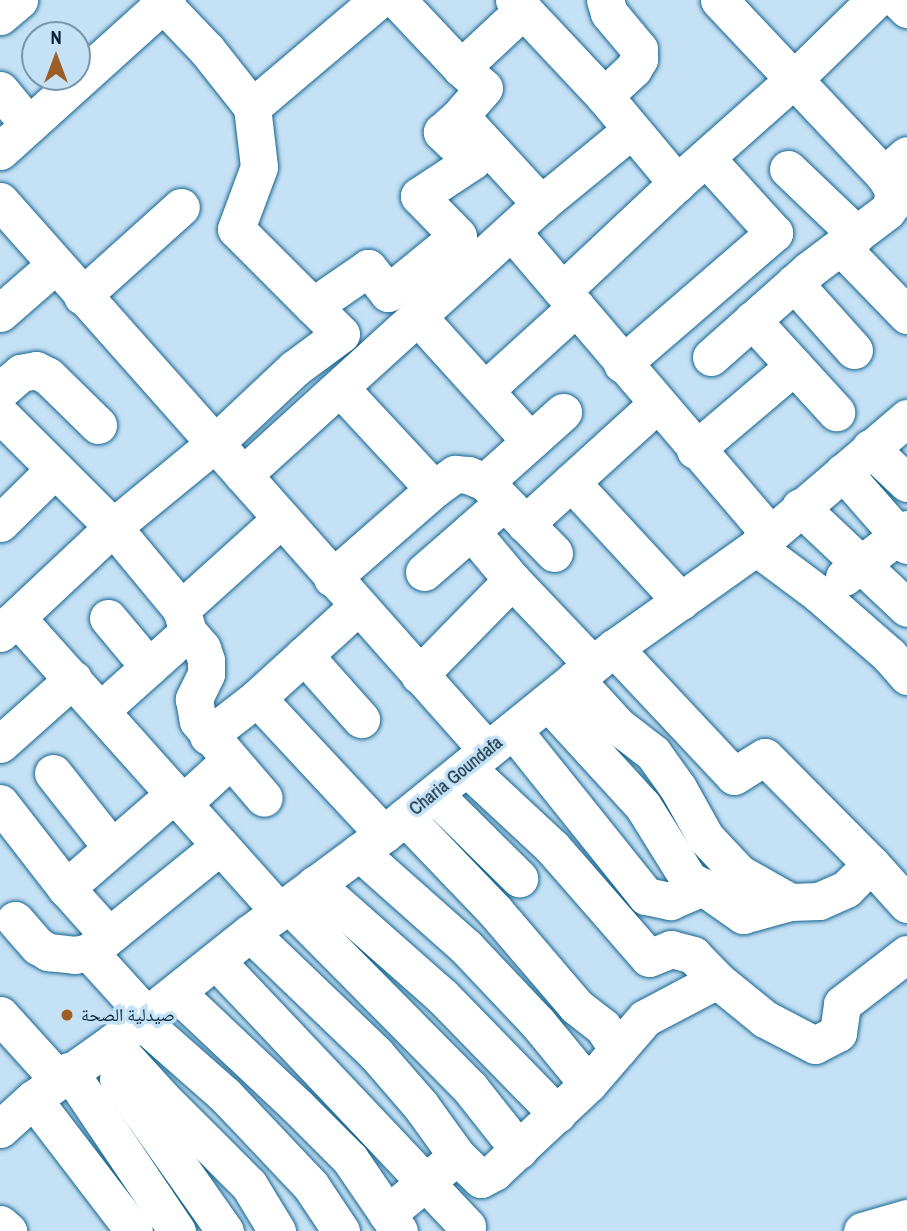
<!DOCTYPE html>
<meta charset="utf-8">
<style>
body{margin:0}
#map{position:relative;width:907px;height:1231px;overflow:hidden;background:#c5e1f5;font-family:"Archivo Narrow","Noto Naskh Arabic",sans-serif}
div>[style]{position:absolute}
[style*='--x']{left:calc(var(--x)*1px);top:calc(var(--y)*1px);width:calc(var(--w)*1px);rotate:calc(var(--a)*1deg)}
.roads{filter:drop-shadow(0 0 2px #156490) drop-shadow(0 0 2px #156490)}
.minor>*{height:37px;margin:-18.5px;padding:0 18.5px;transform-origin:18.5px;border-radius:18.5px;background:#fff}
.dots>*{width:19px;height:19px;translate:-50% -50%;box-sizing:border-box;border:4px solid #c5e1f5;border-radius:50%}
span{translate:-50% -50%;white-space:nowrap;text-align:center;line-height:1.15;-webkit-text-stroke:7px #c5e1f5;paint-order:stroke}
.street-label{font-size:18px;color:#052436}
.poi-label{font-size:18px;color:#052436}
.left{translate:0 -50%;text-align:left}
.north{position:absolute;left:21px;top:21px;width:70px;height:70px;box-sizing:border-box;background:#c5e1f5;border:2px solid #7895a9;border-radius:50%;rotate:0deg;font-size:19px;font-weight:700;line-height:28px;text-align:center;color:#052436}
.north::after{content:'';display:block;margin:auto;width:24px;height:32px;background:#9c5e24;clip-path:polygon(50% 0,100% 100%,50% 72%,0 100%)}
</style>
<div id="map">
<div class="roads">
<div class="minor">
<i style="--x:397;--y:0;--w:93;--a:46.7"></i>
<i style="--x:461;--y:68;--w:85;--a:-43.1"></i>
<i style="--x:514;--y:0;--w:132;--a:46.8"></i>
<i style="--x:604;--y:96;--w:114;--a:50"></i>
<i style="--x:719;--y:0;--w:241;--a:46.7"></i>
<i style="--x:884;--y:175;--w:30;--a:-41"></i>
<i style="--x:898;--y:0;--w:13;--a:45"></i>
<i style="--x:163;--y:4;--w:64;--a:46.3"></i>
<i style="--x:207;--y:50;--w:73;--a:51.7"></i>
<i style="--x:252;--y:107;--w:165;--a:-40.3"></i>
<i style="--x:0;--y:16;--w:25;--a:-40"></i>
<i style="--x:461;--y:68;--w:30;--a:41"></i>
<i style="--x:484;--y:88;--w:37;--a:131"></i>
<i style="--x:460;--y:116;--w:120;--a:47.4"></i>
<i style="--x:0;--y:90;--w:45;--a:50.4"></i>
<i style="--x:604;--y:96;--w:40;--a:-43"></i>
<i style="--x:633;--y:69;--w:12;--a:-59"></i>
<i style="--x:639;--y:59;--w:10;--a:-90"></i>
<i style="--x:639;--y:49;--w:47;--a:-129.8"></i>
<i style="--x:609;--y:13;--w:14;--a:-107"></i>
<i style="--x:252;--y:107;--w:60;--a:83.3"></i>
<i style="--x:259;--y:167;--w:66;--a:110.4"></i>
<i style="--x:236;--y:229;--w:109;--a:45"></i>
<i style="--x:0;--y:151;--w:225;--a:-42.1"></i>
<i style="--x:788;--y:169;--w:95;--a:43.7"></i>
<i style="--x:0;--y:201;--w:734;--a:48.42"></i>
<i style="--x:512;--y:232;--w:396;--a:49.5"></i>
<i style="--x:841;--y:247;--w:95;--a:45.9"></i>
<i style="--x:794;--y:283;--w:90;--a:48.2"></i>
<i style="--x:563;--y:290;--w:156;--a:-43.2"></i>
<i style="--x:677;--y:183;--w:157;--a:-41.6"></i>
<i style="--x:794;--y:79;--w:113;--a:-44.3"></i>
<i style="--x:82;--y:296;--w:133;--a:-42"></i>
<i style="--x:0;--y:313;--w:73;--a:-41.1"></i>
<i style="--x:419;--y:318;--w:166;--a:47.9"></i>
<i style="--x:752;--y:320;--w:125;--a:47.6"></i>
<i style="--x:711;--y:357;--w:131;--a:-41.6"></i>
<i style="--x:809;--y:270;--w:98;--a:-37.1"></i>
<i style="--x:887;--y:211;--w:9;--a:-54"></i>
<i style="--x:892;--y:204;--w:15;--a:-86"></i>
<i style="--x:893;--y:189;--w:17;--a:-123"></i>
<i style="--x:622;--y:364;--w:201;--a:-40.8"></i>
<i style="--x:774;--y:233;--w:101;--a:-132.2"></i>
<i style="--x:340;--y:388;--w:138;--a:47.1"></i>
<i style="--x:434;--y:489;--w:26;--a:-36"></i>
<i style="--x:455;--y:474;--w:13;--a:4"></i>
<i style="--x:468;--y:475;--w:18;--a:22"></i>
<i style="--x:485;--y:482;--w:99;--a:45.8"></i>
<i style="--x:486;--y:389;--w:122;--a:-42.3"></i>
<i style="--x:0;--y:391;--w:28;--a:-41"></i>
<i style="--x:21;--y:373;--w:15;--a:-11"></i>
<i style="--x:36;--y:370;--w:13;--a:27"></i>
<i style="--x:48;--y:376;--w:70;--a:44.4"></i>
<i style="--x:0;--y:414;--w:160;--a:45"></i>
<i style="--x:113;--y:527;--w:107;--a:50.3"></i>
<i style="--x:181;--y:609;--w:24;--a:73"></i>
<i style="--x:188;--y:632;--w:21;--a:49"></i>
<i style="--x:202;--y:648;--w:13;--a:72"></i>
<i style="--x:206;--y:660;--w:14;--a:90"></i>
<i style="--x:206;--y:674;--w:28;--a:116"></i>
<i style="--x:194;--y:699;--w:22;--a:80"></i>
<i style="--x:198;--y:721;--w:101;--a:49.4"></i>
<i style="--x:870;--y:448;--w:51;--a:43.4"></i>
<i style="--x:695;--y:450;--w:130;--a:-40.3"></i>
<i style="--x:843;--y:472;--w:97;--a:48.8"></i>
<i style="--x:243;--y:475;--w:403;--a:-42.3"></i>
<i style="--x:541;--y:204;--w:117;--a:-39.4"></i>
<i style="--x:485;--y:482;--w:105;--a:-41.9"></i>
<i style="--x:571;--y:482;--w:162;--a:47.3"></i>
<i style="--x:800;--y:507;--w:147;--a:43.3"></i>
<i style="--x:0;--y:523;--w:77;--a:-44.5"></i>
<i style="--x:525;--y:524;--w:177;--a:-42.3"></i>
<i style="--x:756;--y:547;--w:79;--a:36.7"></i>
<i style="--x:819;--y:594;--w:93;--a:41.1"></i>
<i style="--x:889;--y:655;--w:28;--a:49"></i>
<i style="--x:424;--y:572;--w:62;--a:-41.1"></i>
<i style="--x:844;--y:577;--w:79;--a:-37.3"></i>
<i style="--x:332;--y:578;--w:135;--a:-41.1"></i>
<i style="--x:512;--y:580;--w:117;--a:46.4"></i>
<i style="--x:181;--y:609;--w:135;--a:-42"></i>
<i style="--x:17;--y:618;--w:394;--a:48.2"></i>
<i style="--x:108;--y:618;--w:64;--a:50.1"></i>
<i style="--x:0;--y:633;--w:155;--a:-43.2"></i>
<i style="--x:113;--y:527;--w:129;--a:-39.4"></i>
<i style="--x:213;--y:445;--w:112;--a:-43.2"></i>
<i style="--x:295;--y:368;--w:57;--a:-36.5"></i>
<i style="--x:341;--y:334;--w:40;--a:-135"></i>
<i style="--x:313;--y:306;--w:67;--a:-34.6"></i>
<i style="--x:368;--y:268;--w:32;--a:51"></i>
<i style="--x:388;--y:293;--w:90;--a:-39.2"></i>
<i style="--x:458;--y:236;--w:56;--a:-134.3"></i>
<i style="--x:419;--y:196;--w:64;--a:-33.4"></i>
<i style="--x:472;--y:161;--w:42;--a:-136"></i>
<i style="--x:442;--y:132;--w:24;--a:-42"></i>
<i style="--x:614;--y:648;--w:175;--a:46.8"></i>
<i style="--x:734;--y:776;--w:36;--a:-32"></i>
<i style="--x:765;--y:757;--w:151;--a:45.3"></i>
<i style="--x:304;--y:655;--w:86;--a:48.3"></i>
<i style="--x:419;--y:675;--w:133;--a:-45.6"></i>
<i style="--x:512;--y:580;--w:64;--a:-129.9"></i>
<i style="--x:471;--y:531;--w:44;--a:-41.3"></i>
<i style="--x:575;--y:679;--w:64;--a:47.5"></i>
<i style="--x:618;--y:726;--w:44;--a:37.6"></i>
<i style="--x:653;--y:753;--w:43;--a:54.5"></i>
<i style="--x:678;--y:788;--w:57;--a:60.8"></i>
<i style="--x:706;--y:838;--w:48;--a:46.7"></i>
<i style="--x:739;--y:873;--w:59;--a:29.6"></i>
<i style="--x:790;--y:902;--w:29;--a:-2"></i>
<i style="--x:819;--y:901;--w:30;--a:-24"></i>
<i style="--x:846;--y:889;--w:35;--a:-45"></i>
<i style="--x:871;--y:864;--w:54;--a:48"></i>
<i style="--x:257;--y:698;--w:186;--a:47"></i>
<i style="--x:548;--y:702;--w:141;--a:47.6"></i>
<i style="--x:643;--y:806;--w:87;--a:58.1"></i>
<i style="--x:689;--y:880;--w:16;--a:27"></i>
<i style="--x:101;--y:710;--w:117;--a:-41.9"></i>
<i style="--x:513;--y:730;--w:213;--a:51.3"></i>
<i style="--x:646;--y:896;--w:25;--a:12"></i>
<i style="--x:670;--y:901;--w:36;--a:-23"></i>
<i style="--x:703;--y:887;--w:49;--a:35"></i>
<i style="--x:743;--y:915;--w:49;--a:-15.5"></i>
<i style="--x:208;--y:736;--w:62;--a:-37.8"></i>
<i style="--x:257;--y:698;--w:137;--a:-42.3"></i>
<i style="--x:0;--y:744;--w:98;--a:-41.7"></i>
<i style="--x:467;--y:768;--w:116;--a:42.9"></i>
<i style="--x:552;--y:847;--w:147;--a:48.9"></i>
<i style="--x:649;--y:958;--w:24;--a:-22"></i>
<i style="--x:671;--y:949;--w:23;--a:15"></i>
<i style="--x:693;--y:955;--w:35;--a:46"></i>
<i style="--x:53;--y:773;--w:95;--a:51.8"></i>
<i style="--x:434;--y:794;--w:120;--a:44.7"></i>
<i style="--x:0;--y:803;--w:108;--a:52.2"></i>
<i style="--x:66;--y:888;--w:64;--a:48.1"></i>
<i style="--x:182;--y:804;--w:65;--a:-42.5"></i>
<i style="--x:405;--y:817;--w:130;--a:46.2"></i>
<i style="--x:495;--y:911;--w:125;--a:49.5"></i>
<i style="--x:576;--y:1006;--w:34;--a:38"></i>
<i style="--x:603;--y:1027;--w:27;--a:57"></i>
<i style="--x:359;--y:852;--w:143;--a:41.6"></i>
<i style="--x:466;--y:947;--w:103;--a:46.6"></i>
<i style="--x:537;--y:1022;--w:80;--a:50.6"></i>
<i style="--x:315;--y:884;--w:169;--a:41.4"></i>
<i style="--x:442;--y:996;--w:165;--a:45.7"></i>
<i style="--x:66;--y:888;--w:142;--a:-41"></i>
<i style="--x:290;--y:906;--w:256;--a:45.3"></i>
<i style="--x:470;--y:1088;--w:79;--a:51.7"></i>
<i style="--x:15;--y:920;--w:35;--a:49"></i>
<i style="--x:38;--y:946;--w:12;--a:31"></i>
<i style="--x:48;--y:952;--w:27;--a:6"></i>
<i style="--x:75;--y:955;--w:14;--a:-12"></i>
<i style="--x:89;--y:952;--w:169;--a:-39"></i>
<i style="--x:250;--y:933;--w:175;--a:43.8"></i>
<i style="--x:376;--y:1054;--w:69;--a:49.1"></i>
<i style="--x:421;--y:1106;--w:62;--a:54.2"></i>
<i style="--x:89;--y:952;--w:86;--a:47.8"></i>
<i style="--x:217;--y:962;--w:364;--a:46.6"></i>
<i style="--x:177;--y:993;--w:165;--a:43.3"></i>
<i style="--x:297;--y:1106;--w:75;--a:45"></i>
<i style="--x:350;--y:1159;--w:87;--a:55.8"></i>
<i style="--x:0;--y:1015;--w:86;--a:47.8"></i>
<i style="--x:141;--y:1021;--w:112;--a:41.4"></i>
<i style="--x:225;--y:1095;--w:125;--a:46.6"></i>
<i style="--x:311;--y:1186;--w:54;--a:56.3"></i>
<i style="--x:112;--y:1043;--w:74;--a:47.7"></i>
<i style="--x:162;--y:1098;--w:123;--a:45"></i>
<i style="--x:249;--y:1185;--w:54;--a:58.7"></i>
<i style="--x:69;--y:1071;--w:193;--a:56"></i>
<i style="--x:118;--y:1079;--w:186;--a:54.9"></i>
<i style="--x:33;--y:1099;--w:166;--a:52.6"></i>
<i style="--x:0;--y:1129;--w:45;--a:-42.3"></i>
<i style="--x:33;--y:1099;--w:97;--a:-35.3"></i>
<i style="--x:112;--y:1043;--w:176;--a:-38.6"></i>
<i style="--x:250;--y:933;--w:167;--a:-36.5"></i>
<i style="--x:384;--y:834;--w:296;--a:-39"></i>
<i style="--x:614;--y:648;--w:174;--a:-35.4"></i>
<i style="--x:756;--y:547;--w:199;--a:-40.5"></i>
<i style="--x:387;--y:1214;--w:91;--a:-39.6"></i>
<i style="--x:457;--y:1156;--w:33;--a:44"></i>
<i style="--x:481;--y:1179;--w:15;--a:-28"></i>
<i style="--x:494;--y:1172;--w:129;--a:-43.1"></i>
<i style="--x:588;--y:1084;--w:87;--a:-49.2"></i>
<i style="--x:645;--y:1018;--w:81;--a:-27.8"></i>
<i style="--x:717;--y:980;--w:62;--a:39.1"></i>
<i style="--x:765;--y:1019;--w:56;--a:27.5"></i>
<i style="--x:815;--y:1045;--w:26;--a:-28"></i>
<i style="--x:838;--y:1033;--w:29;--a:-82"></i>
<i style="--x:842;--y:1004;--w:82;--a:-37.6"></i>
<i style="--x:0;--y:1224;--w:11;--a:41"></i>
<i style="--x:862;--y:1231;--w:47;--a:-16.1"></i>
</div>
</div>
<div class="dots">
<i style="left:67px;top:1015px;background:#9c5e24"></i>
</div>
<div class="street-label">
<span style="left:456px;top:776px;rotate:-39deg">Charia Goundafa</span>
</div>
<div class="poi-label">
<span class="left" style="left:81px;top:1015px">صيدلية الصحة</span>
</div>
<div class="north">N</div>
</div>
